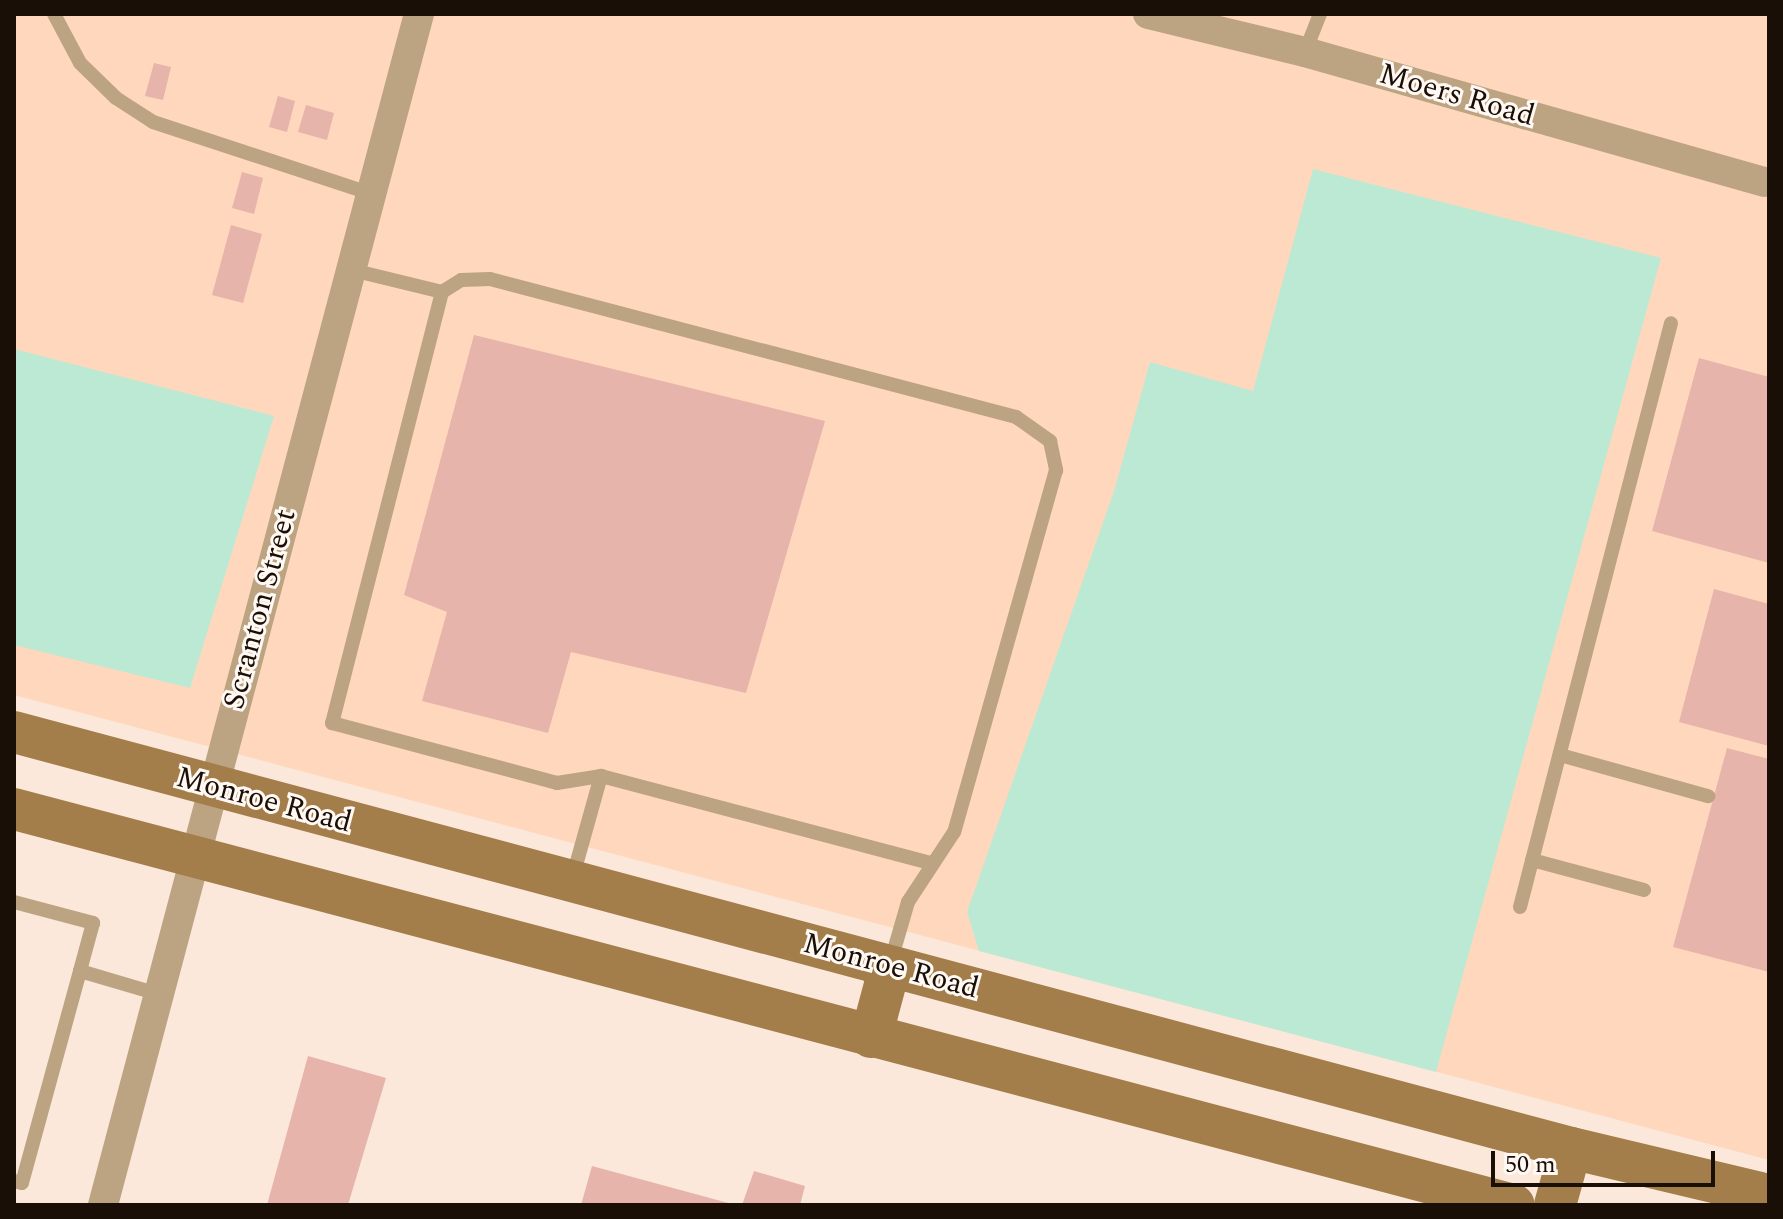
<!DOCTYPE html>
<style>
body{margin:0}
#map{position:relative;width:1783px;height:1219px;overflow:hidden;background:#fce8da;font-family:Spectral,serif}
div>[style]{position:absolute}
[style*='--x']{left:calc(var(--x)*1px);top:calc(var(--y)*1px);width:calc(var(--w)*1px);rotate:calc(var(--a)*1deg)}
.built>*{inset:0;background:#ffd7bc}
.green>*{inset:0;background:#bce9d3}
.building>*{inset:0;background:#e6b4ab}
.lane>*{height:14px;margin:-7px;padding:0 7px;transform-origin:7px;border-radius:7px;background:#bca382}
.street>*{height:30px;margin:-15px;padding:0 15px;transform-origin:15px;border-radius:15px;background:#bca382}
.secondary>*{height:42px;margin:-21px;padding:0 21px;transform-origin:21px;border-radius:21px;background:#a37e4b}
span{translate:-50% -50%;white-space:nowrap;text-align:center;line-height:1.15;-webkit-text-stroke:6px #fff8f3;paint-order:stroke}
.street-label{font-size:30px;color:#190f07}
.frame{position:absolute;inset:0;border:16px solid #190f07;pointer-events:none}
.scale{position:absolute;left:1491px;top:1151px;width:224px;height:36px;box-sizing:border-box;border:4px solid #190f07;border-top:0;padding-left:10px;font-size:24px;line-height:28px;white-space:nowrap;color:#190f07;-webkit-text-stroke:6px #fff8f3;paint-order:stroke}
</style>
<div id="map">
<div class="built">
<i style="clip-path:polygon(14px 14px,1769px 14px,1769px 1160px,14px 695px)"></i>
</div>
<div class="green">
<i style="clip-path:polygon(1313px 169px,1661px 258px,1436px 1072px,979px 951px,967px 912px,1114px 491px,1150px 362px,1253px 391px)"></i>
<i style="clip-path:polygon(14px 349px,274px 416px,190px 688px,14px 645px)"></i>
</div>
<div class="building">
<i style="clip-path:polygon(154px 63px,171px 67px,163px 100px,145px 96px)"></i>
<i style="clip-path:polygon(278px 96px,295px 101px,287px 132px,269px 127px)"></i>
<i style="clip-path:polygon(306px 105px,334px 113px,327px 140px,298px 132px)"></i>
<i style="clip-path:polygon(242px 172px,263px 178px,254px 214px,232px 208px)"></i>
<i style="clip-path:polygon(231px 225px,262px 234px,243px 303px,212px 295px)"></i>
<i style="clip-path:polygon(474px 335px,825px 421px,746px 693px,571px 652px,548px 733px,422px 701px,447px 612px,404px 595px)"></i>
<i style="clip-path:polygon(1699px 358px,1769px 377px,1769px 563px,1652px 531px)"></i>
<i style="clip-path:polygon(1714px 589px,1769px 604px,1769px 746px,1679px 722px)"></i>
<i style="clip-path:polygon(1727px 748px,1769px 759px,1769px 972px,1673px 947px)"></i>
<i style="clip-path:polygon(308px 1056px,386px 1078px,348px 1205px,267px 1205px)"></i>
<i style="clip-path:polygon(592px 1166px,732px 1204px,732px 1205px,581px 1205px)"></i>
<i style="clip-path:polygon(754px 1171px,805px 1186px,800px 1205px,742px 1205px)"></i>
</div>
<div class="lane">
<i style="--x:54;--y:14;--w:55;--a:62"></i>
<i style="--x:80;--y:63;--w:50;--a:44.2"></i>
<i style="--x:116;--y:98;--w:44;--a:33"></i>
<i style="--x:153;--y:122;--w:231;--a:18.2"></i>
<i style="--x:1305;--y:52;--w:41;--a:-68.5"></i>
<i style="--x:352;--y:270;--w:93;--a:13.7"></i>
<i style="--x:442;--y:292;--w:22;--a:-32"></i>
<i style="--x:461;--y:280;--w:29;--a:-2"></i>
<i style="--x:490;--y:279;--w:544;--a:14.7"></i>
<i style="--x:1016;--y:417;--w:42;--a:35.2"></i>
<i style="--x:1050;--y:441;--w:30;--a:78"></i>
<i style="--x:1056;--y:470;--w:376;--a:105.7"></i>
<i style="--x:954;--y:832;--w:84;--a:123.3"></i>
<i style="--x:908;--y:902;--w:65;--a:106.2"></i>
<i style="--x:442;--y:292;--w:445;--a:104.3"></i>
<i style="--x:332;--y:723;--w:233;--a:14.9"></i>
<i style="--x:557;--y:783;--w:45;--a:-9"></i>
<i style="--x:601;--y:776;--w:343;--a:14.8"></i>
<i style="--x:1560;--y:755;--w:154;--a:15.5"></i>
<i style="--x:1532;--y:860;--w:116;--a:15"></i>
<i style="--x:573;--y:876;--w:104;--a:-74.4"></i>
<i style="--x:14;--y:902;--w:82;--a:14.9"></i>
<i style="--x:93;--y:923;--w:50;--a:105.2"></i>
<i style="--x:1520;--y:907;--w:603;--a:-75.5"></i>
<i style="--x:14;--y:1181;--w:8;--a:14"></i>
<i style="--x:22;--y:1183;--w:220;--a:-74.7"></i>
<i style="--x:80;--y:971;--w:81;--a:16.4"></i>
</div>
<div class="street">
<i style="--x:1148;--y:14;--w:162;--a:13.6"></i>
<i style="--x:1305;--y:52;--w:477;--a:15.8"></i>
<i style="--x:103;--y:1205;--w:1232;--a:-75.14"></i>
</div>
<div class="secondary">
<i style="--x:14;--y:732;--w:1612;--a:14.96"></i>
<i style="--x:1571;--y:1148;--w:204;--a:13.4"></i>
<i style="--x:14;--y:809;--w:1551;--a:14.79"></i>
<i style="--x:871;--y:1037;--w:73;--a:-75"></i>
<i style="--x:1555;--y:1205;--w:59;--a:-74.3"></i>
</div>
<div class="street-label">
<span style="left:1457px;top:95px;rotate:16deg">Moers Road</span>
<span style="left:260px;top:609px;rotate:-75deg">Scranton Street</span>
<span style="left:264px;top:800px;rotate:15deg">Monroe Road</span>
<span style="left:891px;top:966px;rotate:15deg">Monroe Road</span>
</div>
<div class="frame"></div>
<div class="scale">50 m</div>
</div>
